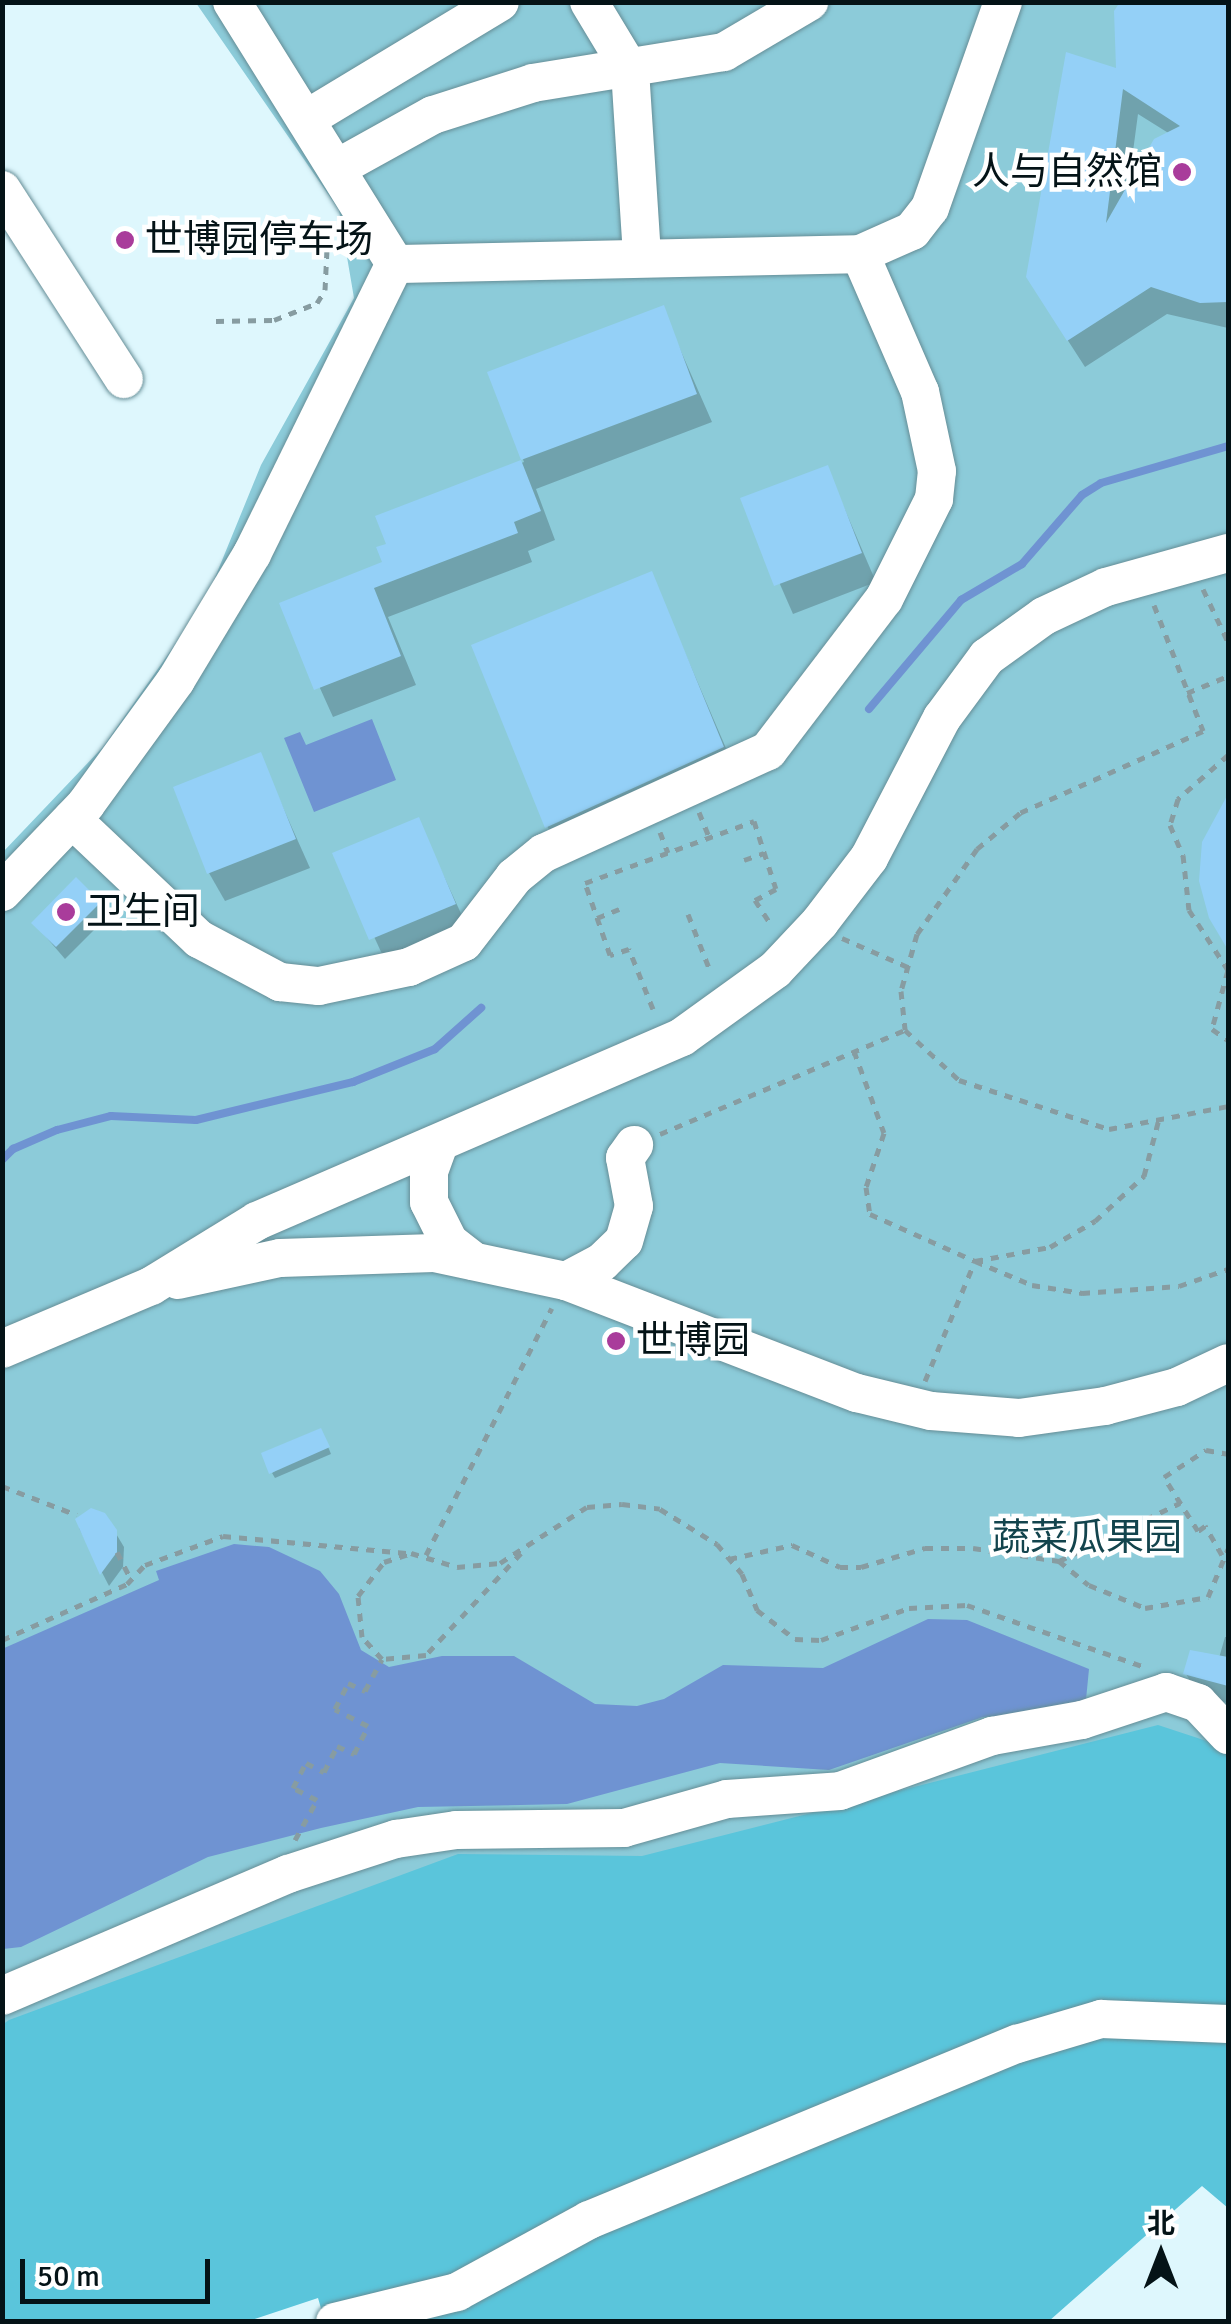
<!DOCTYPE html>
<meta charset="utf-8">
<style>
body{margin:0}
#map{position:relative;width:1231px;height:2324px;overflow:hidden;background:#def7fd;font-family:Signika,"Noto Sans SC",sans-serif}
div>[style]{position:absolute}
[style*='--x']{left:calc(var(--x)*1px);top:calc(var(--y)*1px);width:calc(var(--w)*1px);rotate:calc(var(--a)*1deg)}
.green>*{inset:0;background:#8ccbd9}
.forest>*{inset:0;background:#5ac5db}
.water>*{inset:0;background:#6f93d2}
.shadow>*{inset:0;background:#0003}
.stream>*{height:8px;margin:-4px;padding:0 4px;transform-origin:4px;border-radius:4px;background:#6f93d2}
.building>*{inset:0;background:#94d0f7}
.path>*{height:5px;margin-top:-2.5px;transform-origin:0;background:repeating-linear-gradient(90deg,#879ca1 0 8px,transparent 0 16px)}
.roads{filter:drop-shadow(0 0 2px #658d96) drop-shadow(0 0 2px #658d96)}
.minor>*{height:38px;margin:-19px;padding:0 19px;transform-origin:19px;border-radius:19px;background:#fff}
.dots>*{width:28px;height:28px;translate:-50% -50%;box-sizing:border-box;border:5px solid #fff;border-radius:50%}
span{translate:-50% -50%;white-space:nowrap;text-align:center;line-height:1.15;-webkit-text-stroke:9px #fff;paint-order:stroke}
.poi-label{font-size:38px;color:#041317}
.right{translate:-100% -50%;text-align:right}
.left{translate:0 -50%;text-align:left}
.park-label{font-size:38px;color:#13444d}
.frame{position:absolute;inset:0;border:5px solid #041317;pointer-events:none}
.north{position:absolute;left:1111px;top:2204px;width:100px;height:100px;-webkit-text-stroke:8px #fff;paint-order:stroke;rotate:0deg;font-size:28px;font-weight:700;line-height:40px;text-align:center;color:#041317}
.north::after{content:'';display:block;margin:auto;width:35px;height:45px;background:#041317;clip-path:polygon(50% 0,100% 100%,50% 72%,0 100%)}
.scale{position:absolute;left:20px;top:2259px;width:190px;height:45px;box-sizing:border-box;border:5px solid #041317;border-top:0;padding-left:12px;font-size:30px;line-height:35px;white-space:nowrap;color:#041317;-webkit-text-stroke:8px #fff;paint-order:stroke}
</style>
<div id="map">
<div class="green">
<i style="clip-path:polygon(196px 3px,1228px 3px,1228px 1847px,3px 2176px,3px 852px,103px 747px,205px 602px,261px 465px,354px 298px,339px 210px)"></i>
</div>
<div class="forest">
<i style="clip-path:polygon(1158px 1725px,1228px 1748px,1228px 2208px,1202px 2186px,1049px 2321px,325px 2322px,318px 2298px,249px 2321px,3px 2321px,2px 2025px,9px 2020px,458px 1854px,642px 1856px)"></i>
</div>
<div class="water">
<i style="clip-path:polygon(372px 719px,396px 780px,314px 812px,284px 738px,300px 732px,306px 745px)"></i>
<i style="clip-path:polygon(234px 1544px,269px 1547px,320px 1571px,339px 1594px,361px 1650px,389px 1667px,442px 1656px,514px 1656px,595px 1704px,637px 1706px,664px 1699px,723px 1665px,823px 1668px,928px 1619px,967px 1620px,1089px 1669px,1085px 1710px,983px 1717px,829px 1770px,720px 1763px,567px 1804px,418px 1807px,321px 1828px,208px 1857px,21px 1947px,3px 1949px,2px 1649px,159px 1580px,156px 1571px)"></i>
</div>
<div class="shadow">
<i style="clip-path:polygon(evenodd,1124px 2px,1228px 2px,1228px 328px,1167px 314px,1085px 367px,1045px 305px,1118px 71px,1124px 2px,1138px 114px,1170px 134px,1128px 189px,1138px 114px)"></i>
<i style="clip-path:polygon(662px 308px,712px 422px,536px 489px,555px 540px,528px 551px,532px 562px,388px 617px,416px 685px,333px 717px,282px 604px,385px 564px,389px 545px,378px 518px,524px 462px,491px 373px)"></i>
<i style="clip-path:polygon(827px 468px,876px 582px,793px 614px,743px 500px)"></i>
<i style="clip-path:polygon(651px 574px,738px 776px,564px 855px,547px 826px)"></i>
<i style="clip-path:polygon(260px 756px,310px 868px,225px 901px,209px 873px)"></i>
<i style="clip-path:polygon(1228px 803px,1228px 937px,1216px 924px,1222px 809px)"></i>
<i style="clip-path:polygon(418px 820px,470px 933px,388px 967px,336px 854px)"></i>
<i style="clip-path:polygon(99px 903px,107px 917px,65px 959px,34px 923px)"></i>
<i style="clip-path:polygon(324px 1437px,331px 1454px,275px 1478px,272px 1473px)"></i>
<i style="clip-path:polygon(86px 1512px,115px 1532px,124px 1547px,123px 1567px,109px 1586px,79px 1528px)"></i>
<i style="clip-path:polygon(1225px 1637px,1228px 1637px,1228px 1703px,1198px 1695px,1186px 1674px,1219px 1658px)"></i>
</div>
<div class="stream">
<i style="--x:869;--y:709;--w:143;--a:-49.8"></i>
<i style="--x:961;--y:600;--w:71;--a:-30.5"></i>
<i style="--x:1022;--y:564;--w:91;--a:-49"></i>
<i style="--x:1082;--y:495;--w:22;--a:-32"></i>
<i style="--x:1101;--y:483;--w:132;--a:-16.2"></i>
<i style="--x:2;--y:1160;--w:16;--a:-45"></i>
<i style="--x:13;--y:1149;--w:48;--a:-23.4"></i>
<i style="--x:57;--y:1130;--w:56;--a:-14.5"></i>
<i style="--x:111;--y:1116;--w:85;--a:2.7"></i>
<i style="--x:196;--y:1120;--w:162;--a:-13.6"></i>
<i style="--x:353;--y:1082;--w:88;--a:-21.9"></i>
<i style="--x:435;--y:1049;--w:62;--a:-41.7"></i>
</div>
<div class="building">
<i style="clip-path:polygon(evenodd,1120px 2px,1228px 2px,1228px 302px,1200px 303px,1151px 287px,1067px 341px,1026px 277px,1066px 52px,1116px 68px,1114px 11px,1120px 2px,1123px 89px,1180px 126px,1154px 139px,1106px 223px,1123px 89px)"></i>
<i style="clip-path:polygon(664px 305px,697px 394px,521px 460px,487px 372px)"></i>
<i style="clip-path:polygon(521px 460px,541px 511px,514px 522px,518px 533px,374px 588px,401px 656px,314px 690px,279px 603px,382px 562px,376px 547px,386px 544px,375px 516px)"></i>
<i style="clip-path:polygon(828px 465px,862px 553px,774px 586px,740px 498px)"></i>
<i style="clip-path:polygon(652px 571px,724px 747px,545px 828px,471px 645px)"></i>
<i style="clip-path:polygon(261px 752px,296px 839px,207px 874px,173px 787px)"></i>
<i style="clip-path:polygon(1228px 794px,1228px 950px,1209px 918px,1199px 881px,1202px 842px)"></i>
<i style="clip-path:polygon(419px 817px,456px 904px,369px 940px,332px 853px)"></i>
<i style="clip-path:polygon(76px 877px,101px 902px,56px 947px,31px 923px)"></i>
<i style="clip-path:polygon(321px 1428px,330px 1447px,269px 1474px,261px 1453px)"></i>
<i style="clip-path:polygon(91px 1508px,105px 1513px,117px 1530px,117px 1552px,100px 1575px,75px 1519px)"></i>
<i style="clip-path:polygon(1190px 1650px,1228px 1657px,1228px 1686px,1183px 1674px)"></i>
</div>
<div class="path">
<i style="--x:216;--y:321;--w:58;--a:-1"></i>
<i style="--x:274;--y:320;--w:46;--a:-21.6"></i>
<i style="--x:317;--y:303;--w:15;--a:-58"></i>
<i style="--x:325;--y:290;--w:41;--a:-87.2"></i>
<i style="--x:327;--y:249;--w:22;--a:-16"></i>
<i style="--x:1203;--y:589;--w:59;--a:64.7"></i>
<i style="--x:1154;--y:605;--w:135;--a:68.7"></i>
<i style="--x:1203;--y:731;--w:201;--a:155.9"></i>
<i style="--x:1020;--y:813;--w:56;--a:140.1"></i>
<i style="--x:977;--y:849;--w:104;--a:125.2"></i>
<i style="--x:917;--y:934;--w:59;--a:105.7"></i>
<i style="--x:901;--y:991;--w:39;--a:84"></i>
<i style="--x:905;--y:1030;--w:74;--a:42.8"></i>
<i style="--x:959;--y:1080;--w:158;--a:18.1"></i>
<i style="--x:1109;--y:1129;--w:121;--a:-10.9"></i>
<i style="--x:1187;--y:693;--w:44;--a:-22.5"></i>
<i style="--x:1228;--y:755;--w:67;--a:138.7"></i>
<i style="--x:1178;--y:799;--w:27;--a:107"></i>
<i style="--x:1170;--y:825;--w:33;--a:67"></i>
<i style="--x:1183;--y:855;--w:55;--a:83.8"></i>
<i style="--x:1189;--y:910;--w:72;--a:57"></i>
<i style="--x:1228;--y:970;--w:61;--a:105.2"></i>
<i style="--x:1212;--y:1029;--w:19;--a:35"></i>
<i style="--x:699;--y:812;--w:27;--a:68"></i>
<i style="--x:660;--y:832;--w:22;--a:69"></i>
<i style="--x:744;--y:860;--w:21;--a:-19"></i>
<i style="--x:688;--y:914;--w:63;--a:68.7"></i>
<i style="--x:597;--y:918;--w:24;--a:-22"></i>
<i style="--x:842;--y:938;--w:72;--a:23.7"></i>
<i style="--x:653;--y:1009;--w:65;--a:-111.8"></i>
<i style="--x:629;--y:949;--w:20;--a:162"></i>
<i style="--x:610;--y:955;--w:76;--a:-109.1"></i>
<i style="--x:585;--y:883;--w:180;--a:-20.1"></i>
<i style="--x:754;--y:821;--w:71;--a:72.1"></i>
<i style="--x:776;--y:889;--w:24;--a:152"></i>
<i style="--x:755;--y:900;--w:27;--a:57"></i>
<i style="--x:854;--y:1051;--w:87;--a:69.9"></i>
<i style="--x:884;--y:1133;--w:57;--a:108.4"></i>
<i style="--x:866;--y:1187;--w:27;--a:82"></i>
<i style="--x:870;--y:1214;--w:115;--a:24.1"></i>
<i style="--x:975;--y:1261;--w:76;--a:-10.6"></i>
<i style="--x:1050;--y:1247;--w:52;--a:-30"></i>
<i style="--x:1095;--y:1221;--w:67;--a:-42.6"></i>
<i style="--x:1144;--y:1176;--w:59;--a:-75.3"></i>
<i style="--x:660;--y:1134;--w:266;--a:-23"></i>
<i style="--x:925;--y:1381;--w:130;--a:-67.4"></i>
<i style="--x:975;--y:1261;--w:62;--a:22.8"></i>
<i style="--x:1032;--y:1285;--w:51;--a:9.1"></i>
<i style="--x:1082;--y:1293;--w:97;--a:-4.1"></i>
<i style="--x:1179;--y:1286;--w:52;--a:-19.1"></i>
<i style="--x:2;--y:1486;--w:80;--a:21.1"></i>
<i style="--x:117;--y:1552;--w:31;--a:63"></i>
<i style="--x:521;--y:1553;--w:139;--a:133"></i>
<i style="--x:426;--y:1655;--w:44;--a:174.8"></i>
<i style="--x:382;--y:1659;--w:30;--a:-132"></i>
<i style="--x:362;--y:1637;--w:41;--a:-95.6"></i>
<i style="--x:358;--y:1596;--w:43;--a:-52.6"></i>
<i style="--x:384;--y:1562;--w:28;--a:-18"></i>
<i style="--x:411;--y:1553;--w:48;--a:16.9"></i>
<i style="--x:457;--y:1567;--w:43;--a:-5.3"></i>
<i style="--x:500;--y:1563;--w:103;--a:-32.8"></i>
<i style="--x:587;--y:1507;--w:35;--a:-5"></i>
<i style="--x:622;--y:1504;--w:38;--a:7"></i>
<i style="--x:660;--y:1509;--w:67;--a:31.6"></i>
<i style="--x:717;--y:1544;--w:39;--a:50"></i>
<i style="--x:742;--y:1574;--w:39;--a:67"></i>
<i style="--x:757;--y:1610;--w:48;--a:37.3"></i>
<i style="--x:795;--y:1639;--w:26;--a:2"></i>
<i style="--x:821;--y:1640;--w:94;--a:-20"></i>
<i style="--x:909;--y:1608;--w:58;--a:-3"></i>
<i style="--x:967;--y:1605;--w:188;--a:19.2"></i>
<i style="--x:426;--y:1555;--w:277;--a:-63"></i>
<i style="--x:1222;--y:1555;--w:34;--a:-120"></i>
<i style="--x:1205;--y:1526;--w:9;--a:144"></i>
<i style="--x:1198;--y:1531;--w:64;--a:-122.2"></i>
<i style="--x:1164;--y:1477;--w:50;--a:-32.7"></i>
<i style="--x:1206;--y:1450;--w:22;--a:10"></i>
<i style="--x:729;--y:1559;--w:65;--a:-12.5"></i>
<i style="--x:792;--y:1545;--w:53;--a:24.6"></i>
<i style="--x:840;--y:1567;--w:21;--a:0"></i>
<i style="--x:861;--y:1567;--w:67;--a:-16.5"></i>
<i style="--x:925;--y:1548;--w:48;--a:0"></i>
<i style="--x:973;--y:1548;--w:87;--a:8.6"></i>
<i style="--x:1059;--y:1561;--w:38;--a:39"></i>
<i style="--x:1089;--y:1585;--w:61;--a:22.3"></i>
<i style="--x:1145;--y:1608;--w:64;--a:-9.9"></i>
<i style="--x:1208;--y:1597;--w:52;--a:-67.4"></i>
<i style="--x:1059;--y:1561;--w:134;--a:-25.6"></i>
<i style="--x:2;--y:1640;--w:137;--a:-24.1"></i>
<i style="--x:127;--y:1584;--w:26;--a:-47"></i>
<i style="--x:145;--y:1565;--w:83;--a:-20.4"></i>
<i style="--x:223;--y:1536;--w:184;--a:5.3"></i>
<i style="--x:295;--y:1840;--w:46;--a:-61.2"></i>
<i style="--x:317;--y:1800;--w:27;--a:-153"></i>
<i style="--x:293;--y:1788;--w:28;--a:-63"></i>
<i style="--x:306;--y:1763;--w:20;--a:27"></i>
<i style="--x:324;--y:1772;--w:29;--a:-63"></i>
<i style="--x:337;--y:1746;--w:19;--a:25"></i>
<i style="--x:354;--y:1754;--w:31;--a:-63"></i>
<i style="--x:368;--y:1726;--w:37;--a:-153"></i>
<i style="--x:335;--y:1709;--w:29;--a:-63"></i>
<i style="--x:348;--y:1683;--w:19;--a:25"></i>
<i style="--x:365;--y:1691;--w:36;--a:-62"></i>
</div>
<div class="roads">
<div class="minor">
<i style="--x:232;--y:2;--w:309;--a:58.1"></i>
<i style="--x:589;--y:2;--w:79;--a:58.9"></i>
<i style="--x:630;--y:70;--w:186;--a:86.3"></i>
<i style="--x:308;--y:118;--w:224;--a:-31.1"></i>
<i style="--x:339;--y:167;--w:107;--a:-29"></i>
<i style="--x:433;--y:115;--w:105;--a:-17.7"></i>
<i style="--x:533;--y:83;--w:193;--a:-9.2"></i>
<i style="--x:724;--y:52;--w:99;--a:-30.5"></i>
<i style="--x:2;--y:190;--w:225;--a:57.2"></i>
<i style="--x:395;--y:264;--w:465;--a:-1.2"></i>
<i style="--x:72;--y:819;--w:175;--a:43.4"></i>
<i style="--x:199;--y:939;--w:92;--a:28"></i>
<i style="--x:280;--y:982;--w:39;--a:6"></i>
<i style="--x:319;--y:986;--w:92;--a:-11.9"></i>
<i style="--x:409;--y:967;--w:60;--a:-24.4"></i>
<i style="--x:464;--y:942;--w:82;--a:-52.4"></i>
<i style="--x:514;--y:877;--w:38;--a:-39"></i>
<i style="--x:544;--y:853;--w:246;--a:-24.5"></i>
<i style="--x:768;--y:751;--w:191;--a:-52.7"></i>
<i style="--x:884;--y:599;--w:112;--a:-63.4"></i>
<i style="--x:934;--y:499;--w:28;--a:-84"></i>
<i style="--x:937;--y:471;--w:81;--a:-102.1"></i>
<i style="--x:920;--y:392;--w:150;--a:-113.5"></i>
<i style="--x:860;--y:254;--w:57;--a:-23.9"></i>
<i style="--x:912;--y:231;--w:29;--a:-52"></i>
<i style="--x:930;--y:208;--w:219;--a:-70.5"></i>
<i style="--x:2;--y:892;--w:122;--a:-46.3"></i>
<i style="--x:86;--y:804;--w:153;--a:-54"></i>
<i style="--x:176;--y:680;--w:147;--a:-58.9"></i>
<i style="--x:252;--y:554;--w:323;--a:-63.8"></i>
<i style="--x:439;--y:1144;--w:30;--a:110"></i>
<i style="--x:429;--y:1172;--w:30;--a:90"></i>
<i style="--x:429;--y:1202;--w:45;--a:63.4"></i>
<i style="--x:449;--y:1242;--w:31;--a:38"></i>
<i style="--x:178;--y:1280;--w:104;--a:-12.2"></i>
<i style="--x:280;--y:1258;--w:154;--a:-1.9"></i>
<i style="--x:434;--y:1253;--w:135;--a:12"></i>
<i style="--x:566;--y:1281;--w:312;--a:21.1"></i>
<i style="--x:857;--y:1393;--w:76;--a:13.7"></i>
<i style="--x:931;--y:1411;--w:88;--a:4.5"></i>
<i style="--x:1019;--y:1418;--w:87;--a:-7.9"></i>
<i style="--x:1105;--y:1406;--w:74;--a:-14.8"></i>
<i style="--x:1177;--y:1387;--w:56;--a:-25.2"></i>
<i style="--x:566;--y:1281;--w:41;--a:-27.8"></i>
<i style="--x:602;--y:1262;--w:30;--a:-44"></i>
<i style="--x:624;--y:1241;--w:36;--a:-74"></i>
<i style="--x:634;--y:1206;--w:49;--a:-100.6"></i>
<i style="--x:625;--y:1158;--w:16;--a:-55"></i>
<i style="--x:2;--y:1349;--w:162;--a:-22.9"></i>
<i style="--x:151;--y:1286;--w:124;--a:-31.5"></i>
<i style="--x:257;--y:1221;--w:463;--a:-23.4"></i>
<i style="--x:682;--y:1037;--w:115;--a:-35.8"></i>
<i style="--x:775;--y:970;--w:66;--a:-46.8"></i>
<i style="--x:820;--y:922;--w:81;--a:-52.6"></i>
<i style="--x:869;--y:858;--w:158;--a:-62.5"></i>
<i style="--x:942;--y:718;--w:76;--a:-53.6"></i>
<i style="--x:987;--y:657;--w:70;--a:-35.7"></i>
<i style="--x:1044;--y:616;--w:68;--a:-25.1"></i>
<i style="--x:1106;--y:587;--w:127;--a:-15.6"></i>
<i style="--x:2;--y:1996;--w:311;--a:-23.1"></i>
<i style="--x:288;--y:1874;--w:114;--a:-18"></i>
<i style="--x:396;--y:1839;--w:61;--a:-8.5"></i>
<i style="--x:456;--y:1830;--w:168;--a:-0.7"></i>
<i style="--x:624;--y:1828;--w:107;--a:-15.7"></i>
<i style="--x:727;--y:1799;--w:113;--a:-4"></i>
<i style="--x:840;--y:1791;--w:162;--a:-19.9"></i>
<i style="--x:992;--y:1736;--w:91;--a:-10.1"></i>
<i style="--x:1082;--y:1720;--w:89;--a:-18.4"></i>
<i style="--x:1166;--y:1692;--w:34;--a:19"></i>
<i style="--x:1198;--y:1703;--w:44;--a:46.8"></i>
<i style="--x:335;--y:2322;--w:126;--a:-13.8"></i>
<i style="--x:457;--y:2292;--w:150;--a:-28.6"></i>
<i style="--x:589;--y:2220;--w:463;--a:-22.4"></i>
<i style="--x:1017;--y:2044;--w:88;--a:-16.6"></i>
<i style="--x:1101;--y:2019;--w:127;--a:2.3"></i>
</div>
</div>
<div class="dots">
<i style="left:1182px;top:172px;background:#a93c9b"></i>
<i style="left:125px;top:240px;background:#a93c9b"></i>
<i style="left:66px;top:912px;background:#a93c9b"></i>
<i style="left:616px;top:1341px;background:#a93c9b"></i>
</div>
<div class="poi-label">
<span class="right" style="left:1162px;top:172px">人与自然馆</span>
<span class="left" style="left:145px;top:240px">世博园停车场</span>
<span class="left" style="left:86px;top:912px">卫生间</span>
<span class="left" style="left:636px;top:1341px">世博园</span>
</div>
<div class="park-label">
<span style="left:1087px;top:1538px">蔬菜瓜果园</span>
</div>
<div class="frame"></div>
<div class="north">北</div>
<div class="scale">50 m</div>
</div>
